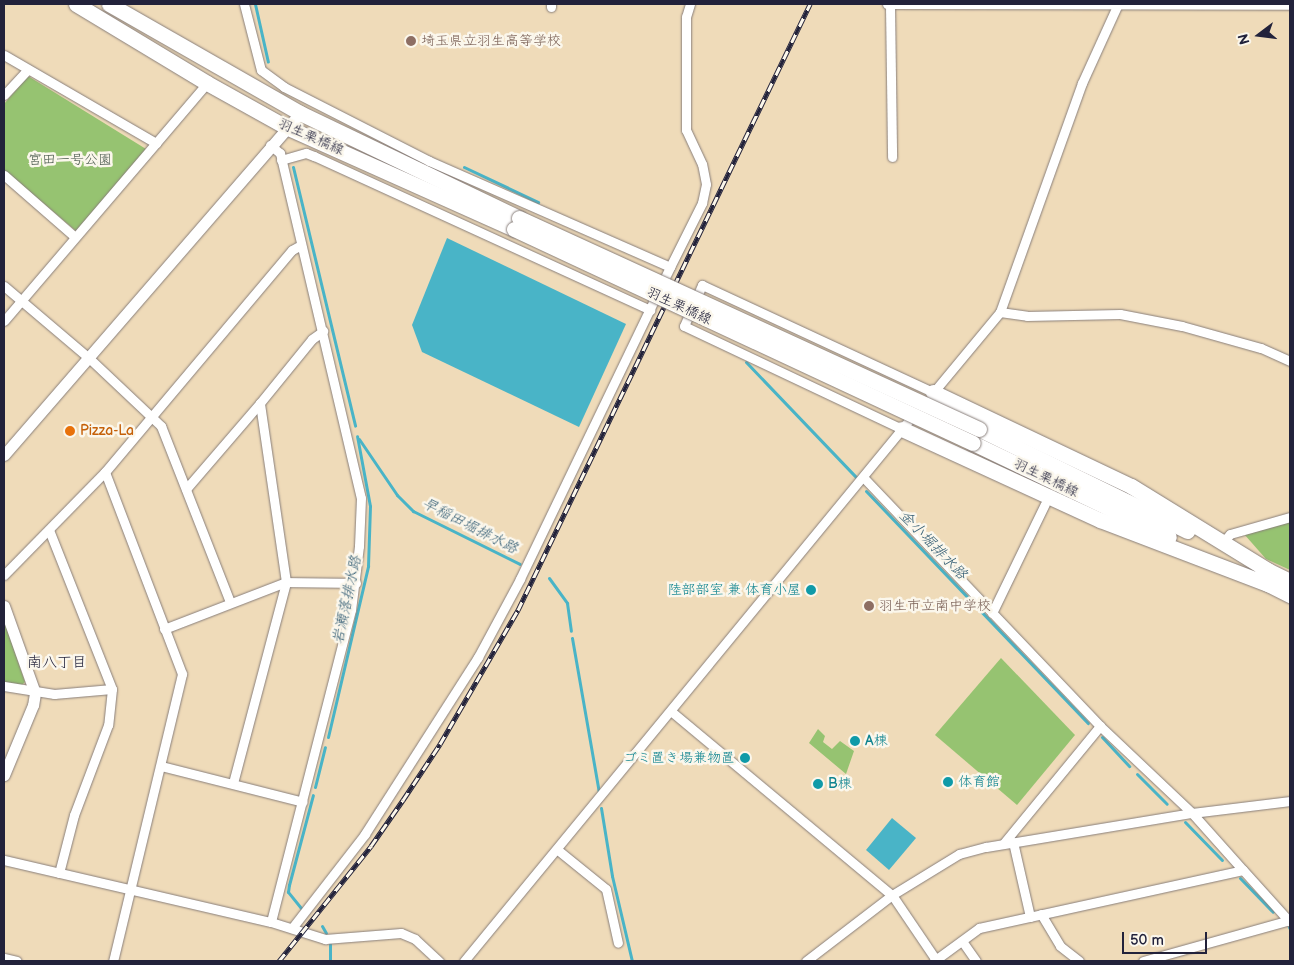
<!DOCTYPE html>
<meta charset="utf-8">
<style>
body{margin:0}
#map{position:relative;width:1294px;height:965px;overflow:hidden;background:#efdbb9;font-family:"Balsamiq Sans","Klee One",sans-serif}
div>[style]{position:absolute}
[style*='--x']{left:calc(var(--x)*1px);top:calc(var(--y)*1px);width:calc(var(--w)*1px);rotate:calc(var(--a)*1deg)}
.green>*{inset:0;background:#96c371}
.water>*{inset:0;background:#49b4c7}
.stream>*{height:3px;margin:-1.5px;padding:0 1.5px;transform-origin:1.5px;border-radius:1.5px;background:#49b4c7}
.roads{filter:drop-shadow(0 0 1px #887e7a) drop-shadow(0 0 1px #887e7a)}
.minor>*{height:9px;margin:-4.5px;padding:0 4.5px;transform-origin:4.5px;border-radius:4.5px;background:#fff}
.tertiary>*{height:11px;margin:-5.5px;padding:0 5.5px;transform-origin:5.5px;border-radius:5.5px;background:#fff}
.primary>*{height:15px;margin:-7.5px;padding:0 7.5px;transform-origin:7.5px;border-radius:7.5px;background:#fff}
.rail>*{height:5px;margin-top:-2.5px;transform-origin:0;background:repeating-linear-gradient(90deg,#fbf7ec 0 9px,#22223b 0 18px);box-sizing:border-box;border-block:1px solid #22223b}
.bridges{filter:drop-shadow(0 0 1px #887e7a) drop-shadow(0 0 1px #887e7a)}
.primary-bridge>*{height:15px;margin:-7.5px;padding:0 7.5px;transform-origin:7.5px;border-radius:7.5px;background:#fff}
.dots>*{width:14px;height:14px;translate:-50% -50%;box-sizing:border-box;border:2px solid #fbf7ec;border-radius:50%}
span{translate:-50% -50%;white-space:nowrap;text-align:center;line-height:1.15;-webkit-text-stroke:5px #fbf7ec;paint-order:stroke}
.education-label{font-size:14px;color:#785e54}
.left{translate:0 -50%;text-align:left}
.street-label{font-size:14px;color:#22223b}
.park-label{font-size:14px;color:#4b5a4e}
.food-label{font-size:14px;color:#c56008}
.culture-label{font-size:14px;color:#0d838f}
.right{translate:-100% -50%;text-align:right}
.water-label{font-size:15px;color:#325c73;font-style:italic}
.neighbourhood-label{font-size:15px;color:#22223b}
.frame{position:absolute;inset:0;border:5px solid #22223b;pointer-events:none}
.north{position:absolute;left:1234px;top:10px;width:50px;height:50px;-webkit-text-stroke:4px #fbf7ec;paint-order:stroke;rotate:255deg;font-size:14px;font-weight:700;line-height:20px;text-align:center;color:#22223b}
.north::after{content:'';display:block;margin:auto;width:18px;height:22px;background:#22223b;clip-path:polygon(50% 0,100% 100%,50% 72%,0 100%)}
.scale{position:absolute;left:1122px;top:932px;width:85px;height:22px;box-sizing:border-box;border:2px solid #22223b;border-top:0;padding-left:6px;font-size:15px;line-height:18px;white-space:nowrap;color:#22223b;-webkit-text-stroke:4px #fbf7ec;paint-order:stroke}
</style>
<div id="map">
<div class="green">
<i style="clip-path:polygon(28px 76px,146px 149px,76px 231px,4px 170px,4px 104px)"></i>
<i style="clip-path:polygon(1290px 521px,1290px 570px,1266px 559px,1244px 534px)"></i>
<i style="clip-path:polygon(4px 620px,25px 682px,21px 686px,4px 682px)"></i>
<i style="clip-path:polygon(1001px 658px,1075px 735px,1017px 805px,935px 735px)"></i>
<i style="clip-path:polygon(818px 729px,825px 736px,823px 742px,832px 749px,840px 741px,854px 751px,846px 774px,809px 743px)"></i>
</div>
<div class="water">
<i style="clip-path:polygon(447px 238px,626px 324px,579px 427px,422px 352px,412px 325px)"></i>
<i style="clip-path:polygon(892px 818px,916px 838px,889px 870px,866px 850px)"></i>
</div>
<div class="stream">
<i style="--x:255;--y:4;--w:59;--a:77.4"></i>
<i style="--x:293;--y:167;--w:266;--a:76.5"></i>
<i style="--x:464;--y:167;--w:82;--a:25.3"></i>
<i style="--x:746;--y:362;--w:161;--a:46.3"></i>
<i style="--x:359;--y:439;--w:68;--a:55.8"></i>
<i style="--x:397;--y:495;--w:23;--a:45"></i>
<i style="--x:413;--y:511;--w:119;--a:26.4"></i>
<i style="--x:866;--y:491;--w:321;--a:46.3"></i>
<i style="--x:549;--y:578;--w:31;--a:54"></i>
<i style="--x:567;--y:603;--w:28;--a:82"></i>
<i style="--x:572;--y:638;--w:156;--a:80.1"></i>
<i style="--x:328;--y:737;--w:176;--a:-76.8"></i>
<i style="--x:368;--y:566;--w:60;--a:-88.1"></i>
<i style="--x:370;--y:506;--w:71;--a:-100.5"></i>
<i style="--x:1102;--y:737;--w:40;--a:47"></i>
<i style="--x:1137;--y:774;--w:42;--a:45"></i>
<i style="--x:315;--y:787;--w:41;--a:-76"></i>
<i style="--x:601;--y:808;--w:69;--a:80.8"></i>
<i style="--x:612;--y:876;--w:87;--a:76.8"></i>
<i style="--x:1185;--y:822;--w:53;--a:45.8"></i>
<i style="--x:1240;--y:878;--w:47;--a:45.9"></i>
<i style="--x:301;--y:908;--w:21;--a:-129"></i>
<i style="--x:288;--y:892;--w:7;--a:-82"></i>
<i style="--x:289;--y:885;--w:93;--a:-75.1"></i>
<i style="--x:322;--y:926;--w:8;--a:60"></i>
<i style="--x:1289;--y:927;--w:2;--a:63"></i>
<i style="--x:330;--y:944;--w:17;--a:90"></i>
</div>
<div class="roads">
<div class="minor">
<i style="--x:244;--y:4;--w:68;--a:75.6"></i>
<i style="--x:261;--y:70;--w:29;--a:36"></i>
<i style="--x:284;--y:87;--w:163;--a:27"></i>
<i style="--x:429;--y:161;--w:263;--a:23.7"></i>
<i style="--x:670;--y:267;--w:346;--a:115.7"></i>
<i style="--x:520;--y:579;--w:89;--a:118.3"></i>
<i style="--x:478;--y:657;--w:210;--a:122.6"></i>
<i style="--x:365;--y:834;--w:119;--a:127.8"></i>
<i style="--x:551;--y:4;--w:3;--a:90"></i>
<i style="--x:887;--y:4;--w:403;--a:0.1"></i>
<i style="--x:890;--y:6;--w:151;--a:89.2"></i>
<i style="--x:4;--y:55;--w:176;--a:30.1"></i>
<i style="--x:156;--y:143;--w:234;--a:130.5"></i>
<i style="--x:4;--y:95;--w:35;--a:-47"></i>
<i style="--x:156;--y:143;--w:79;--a:-49.6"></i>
<i style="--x:270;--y:145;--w:13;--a:39"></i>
<i style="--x:280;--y:153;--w:354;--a:76.8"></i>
<i style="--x:361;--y:498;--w:48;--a:92.4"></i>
<i style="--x:359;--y:546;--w:64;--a:97.1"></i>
<i style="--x:351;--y:610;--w:322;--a:104.4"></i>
<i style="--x:281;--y:160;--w:26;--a:-16"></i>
<i style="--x:306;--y:153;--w:9;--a:21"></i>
<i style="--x:314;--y:156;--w:370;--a:24.6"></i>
<i style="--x:4;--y:175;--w:94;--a:41.1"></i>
<i style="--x:670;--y:267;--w:72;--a:-63.4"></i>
<i style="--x:702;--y:203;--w:19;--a:-78"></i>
<i style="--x:706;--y:184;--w:20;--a:-101"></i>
<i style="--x:702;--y:164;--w:38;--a:-115"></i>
<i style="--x:686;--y:130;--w:113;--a:-90"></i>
<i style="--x:686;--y:17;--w:14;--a:-73"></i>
<i style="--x:4;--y:286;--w:113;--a:40.3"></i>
<i style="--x:90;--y:359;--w:98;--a:43.3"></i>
<i style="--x:161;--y:426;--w:189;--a:68.6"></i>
<i style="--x:1000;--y:312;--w:27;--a:8"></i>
<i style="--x:1027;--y:316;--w:93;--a:-1.2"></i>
<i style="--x:1120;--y:314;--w:63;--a:11"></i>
<i style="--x:1182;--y:326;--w:82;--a:15.6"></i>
<i style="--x:1261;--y:348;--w:32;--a:24"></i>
<i style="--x:932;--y:394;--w:107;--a:-50.3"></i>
<i style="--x:1000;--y:312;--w:243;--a:-70.3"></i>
<i style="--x:1082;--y:83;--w:87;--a:-65.5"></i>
<i style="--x:902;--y:429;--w:241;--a:-154.7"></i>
<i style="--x:684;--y:326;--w:45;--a:-66.3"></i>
<i style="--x:702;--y:285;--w:255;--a:24.9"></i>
<i style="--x:105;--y:472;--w:216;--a:69.1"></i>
<i style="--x:182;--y:674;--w:295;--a:103.5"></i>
<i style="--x:863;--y:477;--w:344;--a:46.4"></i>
<i style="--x:1100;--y:726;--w:127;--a:43.4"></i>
<i style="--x:1192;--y:813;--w:76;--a:48.2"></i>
<i style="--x:186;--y:489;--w:113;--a:-49.3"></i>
<i style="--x:49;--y:530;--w:171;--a:68.4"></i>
<i style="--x:112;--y:689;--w:36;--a:96"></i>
<i style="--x:108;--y:725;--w:96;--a:110.7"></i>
<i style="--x:74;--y:815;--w:60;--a:104.5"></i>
<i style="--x:1222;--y:543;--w:12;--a:-48"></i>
<i style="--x:1230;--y:534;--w:62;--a:-15.8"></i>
<i style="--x:4;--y:575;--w:144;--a:-45.6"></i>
<i style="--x:105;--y:472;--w:290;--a:-49.9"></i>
<i style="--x:292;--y:250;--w:10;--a:-29"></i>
<i style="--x:992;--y:613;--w:121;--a:-64.1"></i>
<i style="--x:164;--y:629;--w:131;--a:-21.1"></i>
<i style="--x:286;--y:582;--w:70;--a:0.8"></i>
<i style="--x:4;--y:686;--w:51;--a:9.1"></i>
<i style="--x:54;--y:694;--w:58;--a:-4.9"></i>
<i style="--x:672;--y:712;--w:286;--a:39.8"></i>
<i style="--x:892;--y:895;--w:78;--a:55.9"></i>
<i style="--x:161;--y:766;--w:146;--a:14.2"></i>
<i style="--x:233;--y:783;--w:208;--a:-75.2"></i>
<i style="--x:286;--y:582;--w:181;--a:-98.3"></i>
<i style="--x:260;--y:403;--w:82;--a:-50.9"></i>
<i style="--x:312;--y:339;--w:14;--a:-36"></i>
<i style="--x:1013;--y:842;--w:77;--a:77.2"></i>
<i style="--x:1003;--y:844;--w:153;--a:-50.6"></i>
<i style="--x:559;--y:851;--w:60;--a:39"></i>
<i style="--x:606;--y:889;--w:55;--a:77.5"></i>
<i style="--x:4;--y:860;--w:274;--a:13.1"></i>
<i style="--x:271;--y:922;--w:57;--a:17.5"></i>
<i style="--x:325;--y:939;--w:76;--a:-4.5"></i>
<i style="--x:401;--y:933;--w:15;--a:23"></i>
<i style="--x:415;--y:939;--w:33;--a:43"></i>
<i style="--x:1041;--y:914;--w:37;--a:59"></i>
<i style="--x:1060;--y:946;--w:24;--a:38"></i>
<i style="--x:962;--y:941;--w:24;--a:55"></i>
<i style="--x:4;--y:958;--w:13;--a:13"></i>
<i style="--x:464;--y:961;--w:710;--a:-50.55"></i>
<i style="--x:806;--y:961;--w:108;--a:-37.5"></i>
<i style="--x:892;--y:895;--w:79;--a:-31.5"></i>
<i style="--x:959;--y:854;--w:28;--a:-15"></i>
<i style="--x:986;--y:847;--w:209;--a:-9.4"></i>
<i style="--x:1192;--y:813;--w:99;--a:-7"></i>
<i style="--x:934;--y:961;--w:56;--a:-36.3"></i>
<i style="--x:979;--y:928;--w:270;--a:-12.4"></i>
<i style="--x:1243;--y:870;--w:69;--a:48"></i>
<i style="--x:1143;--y:961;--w:153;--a:-15.6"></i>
</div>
<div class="tertiary">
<i style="--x:4;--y:455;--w:452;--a:-49.1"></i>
<i style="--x:4;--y:606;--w:92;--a:70.4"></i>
<i style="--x:35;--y:693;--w:12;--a:99"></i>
<i style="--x:33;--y:705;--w:76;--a:112.5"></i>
</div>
<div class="primary">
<i style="--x:76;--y:4;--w:153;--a:31.1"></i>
<i style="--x:207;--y:83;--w:90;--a:29.1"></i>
<i style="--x:286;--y:127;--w:250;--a:24.1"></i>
<i style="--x:109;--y:4;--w:220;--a:29.7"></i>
<i style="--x:300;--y:113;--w:243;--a:25.6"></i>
<i style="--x:933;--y:392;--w:219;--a:25.4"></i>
<i style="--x:1131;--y:486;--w:162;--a:31.6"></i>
<i style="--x:902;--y:429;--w:218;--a:24.7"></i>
<i style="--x:1100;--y:520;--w:180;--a:20.9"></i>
<i style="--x:979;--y:429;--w:232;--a:26.1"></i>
<i style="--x:973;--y:443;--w:217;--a:25.6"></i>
<i style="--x:1261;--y:567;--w:32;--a:26"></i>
<i style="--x:1260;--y:580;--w:34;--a:27"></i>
</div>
</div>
<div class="rail">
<i style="--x:279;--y:961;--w:147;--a:-51.3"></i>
<i style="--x:371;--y:846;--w:56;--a:-55.2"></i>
<i style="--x:403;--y:800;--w:67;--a:-56.5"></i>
<i style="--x:440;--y:744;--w:155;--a:-59.8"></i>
<i style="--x:518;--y:610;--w:673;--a:-64.27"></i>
</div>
<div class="bridges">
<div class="primary-bridge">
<i style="--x:519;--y:218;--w:506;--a:24.64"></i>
<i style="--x:514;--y:229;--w:506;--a:25"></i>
</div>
</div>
<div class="dots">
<i style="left:411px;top:41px;background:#8d6e63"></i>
<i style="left:70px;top:431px;background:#e8710a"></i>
<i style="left:811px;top:590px;background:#0f9aa8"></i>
<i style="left:869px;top:606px;background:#8d6e63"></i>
<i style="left:855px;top:741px;background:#0f9aa8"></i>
<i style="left:745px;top:758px;background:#0f9aa8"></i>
<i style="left:948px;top:782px;background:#0f9aa8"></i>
<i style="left:818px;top:784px;background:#0f9aa8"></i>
</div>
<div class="education-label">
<span class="left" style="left:421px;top:41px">埼玉県立羽生高等学校</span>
<span class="left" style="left:879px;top:606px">羽生市立南中学校</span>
</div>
<div class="street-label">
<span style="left:311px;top:137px;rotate:24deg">羽生栗橋線</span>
<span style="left:679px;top:306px;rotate:25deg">羽生栗橋線</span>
<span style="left:1046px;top:478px;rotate:26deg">羽生栗橋線</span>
</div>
<div class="park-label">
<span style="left:70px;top:160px">宮田一号公園</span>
</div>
<div class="food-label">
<span class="left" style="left:80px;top:431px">Pizza-La</span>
</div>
<div class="culture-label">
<span class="right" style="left:801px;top:590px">陸部部室 兼 体育小屋</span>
<span class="left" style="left:865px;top:741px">A棟</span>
<span class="right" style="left:735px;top:758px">ゴミ置き場兼物置</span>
<span class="left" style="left:958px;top:782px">体育館</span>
<span class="left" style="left:828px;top:784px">B棟</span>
</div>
<div class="water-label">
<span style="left:470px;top:526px;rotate:27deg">早稲田堀排水路</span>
<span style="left:933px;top:545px;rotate:46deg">金小堀排水路</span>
<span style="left:347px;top:600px;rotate:-78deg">岩瀬落排水路</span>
</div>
<div class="neighbourhood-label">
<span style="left:57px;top:663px">南八丁目</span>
</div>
<div class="frame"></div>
<div class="north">N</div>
<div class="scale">50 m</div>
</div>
